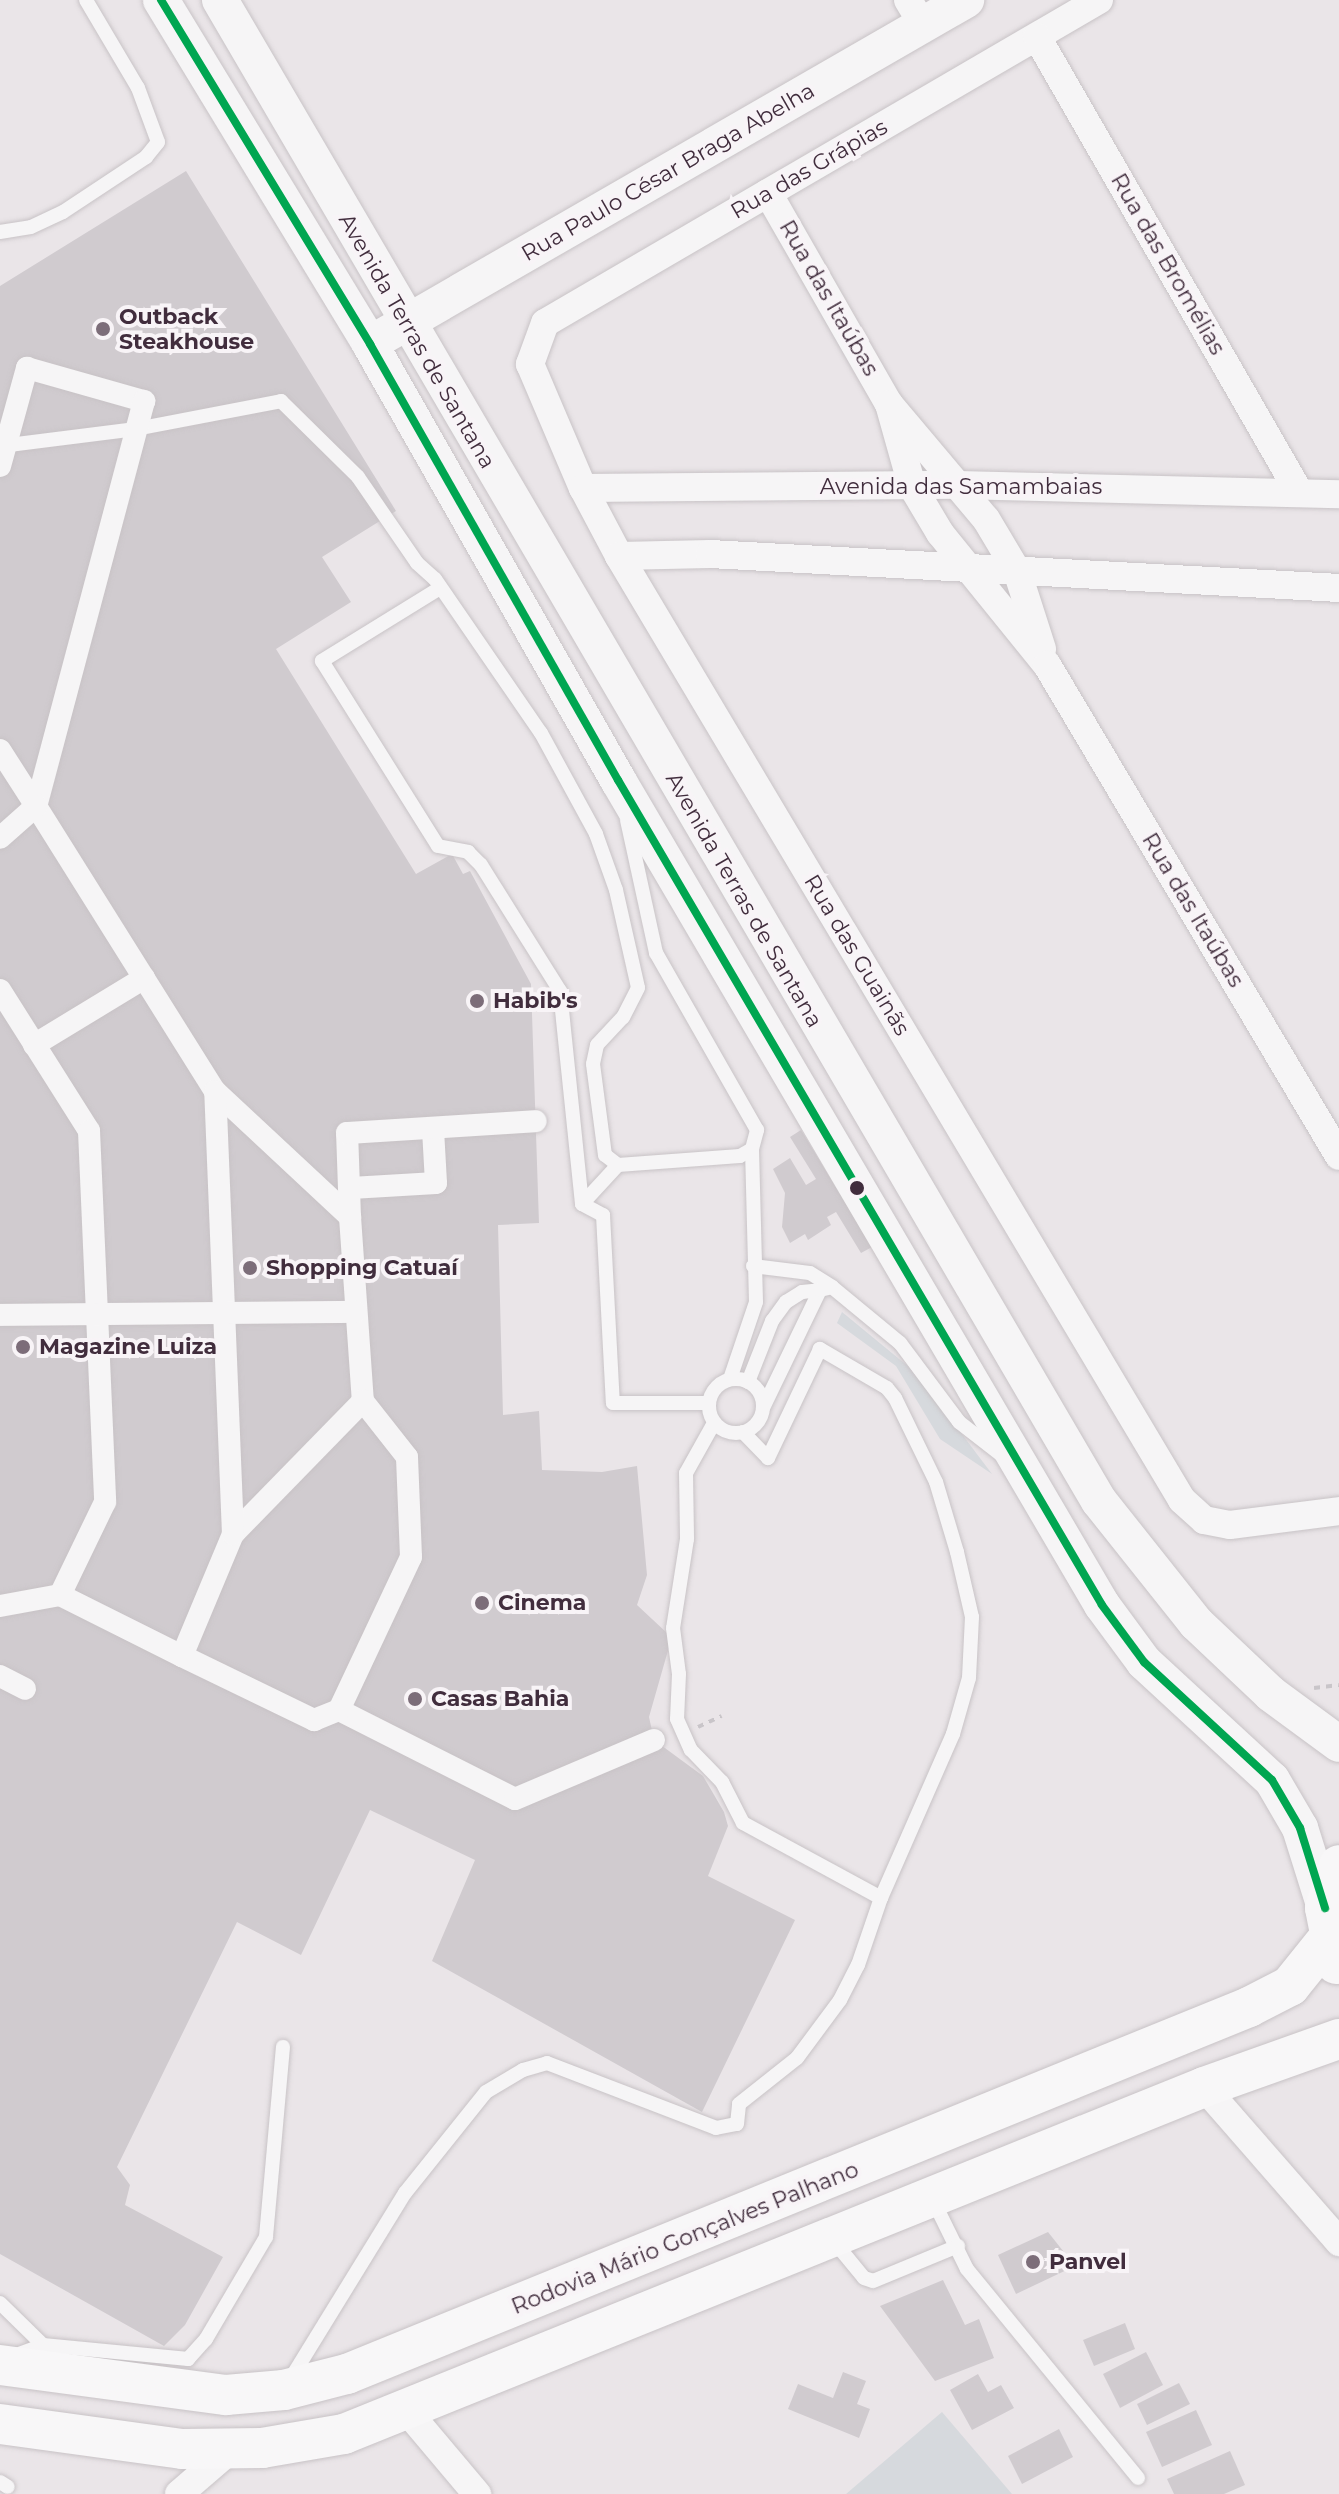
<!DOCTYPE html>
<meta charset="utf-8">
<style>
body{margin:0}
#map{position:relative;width:1339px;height:2494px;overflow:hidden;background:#eae5e8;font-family:Montserrat,sans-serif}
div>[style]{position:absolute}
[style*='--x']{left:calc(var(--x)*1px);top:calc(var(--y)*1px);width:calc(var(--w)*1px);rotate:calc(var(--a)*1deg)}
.green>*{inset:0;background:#d6d9dd}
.building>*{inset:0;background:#d0cbcf}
.path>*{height:4px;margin-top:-2px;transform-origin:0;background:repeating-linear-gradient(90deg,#c9c5c9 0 6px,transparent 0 12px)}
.roads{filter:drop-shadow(0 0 2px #c8c3c6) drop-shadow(0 0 2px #c8c3c6)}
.service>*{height:14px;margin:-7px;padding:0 7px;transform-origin:7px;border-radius:7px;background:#f6f5f6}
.service>.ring{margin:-7px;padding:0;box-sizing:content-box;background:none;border:14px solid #f6f5f6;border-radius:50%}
.pedestrian>*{height:22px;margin:-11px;padding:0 11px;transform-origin:11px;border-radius:11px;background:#f6f5f6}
.minor>*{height:28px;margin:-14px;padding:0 14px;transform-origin:14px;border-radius:14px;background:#f6f5f6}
.tertiary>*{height:36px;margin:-18px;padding:0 18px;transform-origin:18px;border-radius:18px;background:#f6f5f6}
.secondary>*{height:40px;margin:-20px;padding:0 20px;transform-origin:20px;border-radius:20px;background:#f8f7f8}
.bus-1>*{height:8px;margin:-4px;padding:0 4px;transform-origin:4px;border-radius:4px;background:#00a651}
.dots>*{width:22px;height:22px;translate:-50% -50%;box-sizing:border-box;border:4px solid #f8f4f7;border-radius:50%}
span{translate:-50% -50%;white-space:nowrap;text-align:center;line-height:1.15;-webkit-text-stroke:8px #f8f4f7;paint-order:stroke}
.street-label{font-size:22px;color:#412d3d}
.poi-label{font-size:22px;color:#412d3d;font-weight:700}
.left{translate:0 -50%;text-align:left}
</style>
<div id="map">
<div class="green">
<i style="clip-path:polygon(842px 1312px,915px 1372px,992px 1474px,940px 1439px,896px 1366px,837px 1323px)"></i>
<i style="clip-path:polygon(942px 2412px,1012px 2494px,846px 2494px)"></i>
</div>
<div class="building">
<i style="clip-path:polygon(186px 171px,396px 511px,322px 557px,351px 602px,276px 649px,416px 874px,452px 854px,463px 874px,470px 871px,531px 984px,539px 1223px,498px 1225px,503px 1415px,539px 1411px,542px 1470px,602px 1472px,637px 1466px,647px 1575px,637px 1605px,667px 1633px,669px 1647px,649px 1717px,654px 1740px,703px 1776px,724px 1812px,728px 1826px,708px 1876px,795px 1920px,702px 2112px,432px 1961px,475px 1860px,370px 1810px,301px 1955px,237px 1922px,117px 2167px,130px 2185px,125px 2205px,223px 2257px,185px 2325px,164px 2346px,0 2254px,0 286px)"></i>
<i style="clip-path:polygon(801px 1130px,872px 1247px,861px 1253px,836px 1212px,827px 1217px,831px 1225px,808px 1240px,805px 1234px,790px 1243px,782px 1227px,785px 1193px,773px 1169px,790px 1158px,806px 1185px,816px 1179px,790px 1137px)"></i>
<i style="clip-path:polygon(1048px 2232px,1075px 2266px,1016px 2294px,998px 2255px)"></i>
<i style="clip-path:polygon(943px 2280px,965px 2325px,979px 2319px,994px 2358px,935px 2381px,880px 2306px)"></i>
<i style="clip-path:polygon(1125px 2323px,1135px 2349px,1094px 2366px,1083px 2340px)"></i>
<i style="clip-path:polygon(1146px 2352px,1163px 2385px,1120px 2408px,1103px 2374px)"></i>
<i style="clip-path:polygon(843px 2372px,866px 2381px,857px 2404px,870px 2409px,859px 2438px,788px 2409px,798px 2384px,833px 2398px)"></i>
<i style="clip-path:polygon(978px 2374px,988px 2392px,1001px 2385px,1014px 2408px,972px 2430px,950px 2390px)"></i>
<i style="clip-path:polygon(1179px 2383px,1190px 2404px,1147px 2425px,1137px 2404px)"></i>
<i style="clip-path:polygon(1196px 2410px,1212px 2445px,1162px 2467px,1146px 2432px)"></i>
<i style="clip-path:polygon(1059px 2429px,1073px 2457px,1022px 2484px,1008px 2456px)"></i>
<i style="clip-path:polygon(1230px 2451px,1245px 2485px,1224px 2494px,1174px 2494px,1167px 2479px)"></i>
</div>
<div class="path">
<i style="--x:1314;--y:1688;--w:25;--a:-7"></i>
<i style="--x:698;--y:1727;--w:26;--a:-25"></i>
</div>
<div class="roads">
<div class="service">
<i style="--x:0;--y:232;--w:31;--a:-9"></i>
<i style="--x:31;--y:227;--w:35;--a:-25"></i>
<i style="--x:63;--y:212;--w:100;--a:-33.5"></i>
<i style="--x:146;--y:157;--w:19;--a:-51"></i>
<i style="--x:158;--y:142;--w:58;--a:-110.3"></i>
<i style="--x:138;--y:88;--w:102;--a:-120.6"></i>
<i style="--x:1;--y:446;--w:136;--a:-7.2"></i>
<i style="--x:136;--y:429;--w:148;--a:-10.9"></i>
<i style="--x:281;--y:401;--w:108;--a:44.6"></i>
<i style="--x:358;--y:477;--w:104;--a:55.5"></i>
<i style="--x:417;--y:563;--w:24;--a:42"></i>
<i style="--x:435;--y:579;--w:187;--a:55.5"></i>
<i style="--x:541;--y:733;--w:115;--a:61.4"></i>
<i style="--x:596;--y:834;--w:59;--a:70.3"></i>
<i style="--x:616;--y:890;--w:100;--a:77.3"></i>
<i style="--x:638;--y:988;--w:33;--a:117"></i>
<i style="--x:623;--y:1017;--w:38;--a:133"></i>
<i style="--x:597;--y:1045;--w:19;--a:102"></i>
<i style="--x:593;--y:1064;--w:92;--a:82.5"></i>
<i style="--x:605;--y:1155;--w:16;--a:38"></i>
<i style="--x:618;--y:1165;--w:122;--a:-4.2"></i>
<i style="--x:740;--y:1156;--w:14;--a:-30"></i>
<i style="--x:752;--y:1149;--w:20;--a:-75"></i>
<i style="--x:757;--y:1130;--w:204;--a:-119.7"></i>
<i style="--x:656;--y:953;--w:136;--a:-102.3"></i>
<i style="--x:440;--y:588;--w:139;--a:148.3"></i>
<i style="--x:322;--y:661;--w:218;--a:57.9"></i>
<i style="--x:438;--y:846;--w:31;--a:11"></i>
<i style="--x:468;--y:852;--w:18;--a:45"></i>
<i style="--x:481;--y:865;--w:149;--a:57.9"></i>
<i style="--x:560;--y:991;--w:214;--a:84.1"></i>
<i style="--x:582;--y:1204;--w:24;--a:28"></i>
<i style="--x:603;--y:1215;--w:188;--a:87"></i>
<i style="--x:613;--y:1403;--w:96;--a:0"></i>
<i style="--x:582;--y:1204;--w:53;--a:-47.3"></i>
<i style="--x:753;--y:1266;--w:57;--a:7"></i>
<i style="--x:810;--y:1273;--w:26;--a:32"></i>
<i style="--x:832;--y:1287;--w:88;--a:39.5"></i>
<i style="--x:900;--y:1343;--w:99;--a:53.2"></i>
<i style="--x:959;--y:1422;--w:57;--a:37.9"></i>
<i class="ring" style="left:709px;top:1379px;width:40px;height:40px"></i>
<i style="--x:730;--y:1379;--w:81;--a:-71.3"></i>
<i style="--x:756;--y:1302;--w:153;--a:-91.5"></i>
<i style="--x:748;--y:1382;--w:66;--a:-68.5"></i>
<i style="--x:772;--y:1321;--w:24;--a:-54"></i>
<i style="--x:786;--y:1302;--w:19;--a:-32"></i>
<i style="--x:802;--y:1292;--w:18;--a:-6"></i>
<i style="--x:763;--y:1408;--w:131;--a:-64.2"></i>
<i style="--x:820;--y:1290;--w:12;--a:-14"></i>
<i style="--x:714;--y:1423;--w:57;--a:119.2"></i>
<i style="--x:686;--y:1473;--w:66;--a:89.1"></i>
<i style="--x:687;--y:1539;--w:90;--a:98.9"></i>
<i style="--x:673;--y:1628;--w:46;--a:82.6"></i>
<i style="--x:679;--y:1674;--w:45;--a:92.5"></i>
<i style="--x:677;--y:1719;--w:34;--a:66"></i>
<i style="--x:691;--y:1750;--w:45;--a:45.9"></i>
<i style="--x:722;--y:1782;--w:46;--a:62.9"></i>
<i style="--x:743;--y:1823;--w:157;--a:28.5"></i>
<i style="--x:881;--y:1898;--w:179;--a:-66.3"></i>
<i style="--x:953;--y:1734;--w:58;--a:-74.1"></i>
<i style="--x:969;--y:1678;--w:61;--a:-87.2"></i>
<i style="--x:972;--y:1617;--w:67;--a:-103"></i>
<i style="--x:957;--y:1552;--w:73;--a:-106.7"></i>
<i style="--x:936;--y:1482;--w:93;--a:-116"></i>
<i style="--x:895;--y:1398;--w:13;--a:-129"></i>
<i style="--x:887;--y:1388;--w:78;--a:-149.8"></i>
<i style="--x:820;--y:1349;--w:121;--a:115.5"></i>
<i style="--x:768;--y:1458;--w:36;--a:-134"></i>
<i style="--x:933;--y:2200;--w:77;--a:63.8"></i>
<i style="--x:967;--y:2269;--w:270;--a:50.7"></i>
<i style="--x:832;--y:2239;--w:50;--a:50.6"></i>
<i style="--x:864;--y:2278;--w:9;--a:18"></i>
<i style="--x:873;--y:2281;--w:92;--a:-22.4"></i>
<i style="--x:0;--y:2303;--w:60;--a:44.3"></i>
<i style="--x:16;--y:2355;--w:29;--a:-20"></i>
<i style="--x:43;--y:2345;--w:146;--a:5.5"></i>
<i style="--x:188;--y:2359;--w:27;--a:-48"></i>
<i style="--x:206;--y:2339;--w:118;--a:-59.5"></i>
<i style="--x:266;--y:2237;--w:191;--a:-84.9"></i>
<i style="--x:288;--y:2383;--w:223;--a:-58.4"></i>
<i style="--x:405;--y:2193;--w:129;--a:-51.3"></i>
<i style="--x:486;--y:2092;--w:43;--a:-30.7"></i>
<i style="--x:523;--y:2070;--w:25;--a:-16"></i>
<i style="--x:547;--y:2063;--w:181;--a:21"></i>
<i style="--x:716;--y:2128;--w:21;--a:-11"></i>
<i style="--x:737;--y:2124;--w:20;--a:-84"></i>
<i style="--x:739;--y:2104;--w:74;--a:-38.4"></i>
<i style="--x:797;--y:2058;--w:72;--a:-53.4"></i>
<i style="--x:840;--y:2000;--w:39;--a:-63"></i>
<i style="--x:858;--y:1965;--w:71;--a:-71.1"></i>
<i style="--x:0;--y:2482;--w:9;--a:32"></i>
</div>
<div class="pedestrian">
<i style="--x:0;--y:466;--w:102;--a:-74.6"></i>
<i style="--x:27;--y:368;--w:122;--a:15.8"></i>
<i style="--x:144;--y:401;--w:419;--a:104.9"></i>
<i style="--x:36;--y:806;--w:337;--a:57.9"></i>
<i style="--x:215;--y:1091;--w:185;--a:43"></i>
<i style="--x:350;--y:1217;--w:184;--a:86"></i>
<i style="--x:363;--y:1401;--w:186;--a:134.3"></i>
<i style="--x:0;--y:750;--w:67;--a:57.3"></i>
<i style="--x:36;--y:806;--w:48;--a:138.4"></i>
<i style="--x:0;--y:990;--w:167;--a:57.7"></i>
<i style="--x:89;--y:1131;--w:371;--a:87.5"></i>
<i style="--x:105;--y:1502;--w:103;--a:115.8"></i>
<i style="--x:60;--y:1595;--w:136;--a:26.6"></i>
<i style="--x:182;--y:1656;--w:132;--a:-67.3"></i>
<i style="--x:233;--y:1534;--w:443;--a:-92.3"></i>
<i style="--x:34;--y:1045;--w:129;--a:-31.3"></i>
<i style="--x:351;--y:1188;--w:85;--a:-3.4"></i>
<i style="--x:436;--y:1183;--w:54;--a:-93.2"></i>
<i style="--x:350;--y:1217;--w:84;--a:-92"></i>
<i style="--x:347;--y:1133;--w:189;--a:-3.6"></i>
<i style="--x:0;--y:1315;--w:356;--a:-0.5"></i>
<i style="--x:0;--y:1606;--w:61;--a:-10.4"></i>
<i style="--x:182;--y:1656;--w:147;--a:25.9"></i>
<i style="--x:314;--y:1720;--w:27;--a:-22"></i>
<i style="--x:339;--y:1710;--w:197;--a:26.8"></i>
<i style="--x:515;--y:1799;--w:151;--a:-23"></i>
<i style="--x:0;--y:1676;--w:28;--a:27"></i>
<i style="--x:339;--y:1710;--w:169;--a:-64.8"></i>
<i style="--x:411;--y:1557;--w:100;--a:-92.3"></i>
<i style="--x:407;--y:1457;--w:71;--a:-128.2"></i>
</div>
<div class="minor">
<i style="--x:908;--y:0;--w:29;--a:59"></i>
<i style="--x:1099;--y:0;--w:641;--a:149.76"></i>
<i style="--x:545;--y:323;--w:44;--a:110.1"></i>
<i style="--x:530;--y:364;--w:135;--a:66.9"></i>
<i style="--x:583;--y:488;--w:77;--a:62.1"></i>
<i style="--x:619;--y:556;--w:1099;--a:59.19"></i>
<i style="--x:1182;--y:1500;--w:30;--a:42"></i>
<i style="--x:1204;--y:1520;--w:26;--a:11"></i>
<i style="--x:1230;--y:1525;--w:110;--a:-7.3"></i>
<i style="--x:1037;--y:37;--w:525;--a:60.07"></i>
<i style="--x:768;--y:193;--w:243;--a:60.2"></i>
<i style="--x:889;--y:404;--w:150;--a:49.9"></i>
<i style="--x:986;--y:519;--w:61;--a:59.2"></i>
<i style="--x:1017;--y:571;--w:82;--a:72.2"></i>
<i style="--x:889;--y:404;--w:85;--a:74.3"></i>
<i style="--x:912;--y:486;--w:55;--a:59.2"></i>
<i style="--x:940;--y:533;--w:170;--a:51"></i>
<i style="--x:1047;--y:665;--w:571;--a:59.26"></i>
<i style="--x:583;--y:488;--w:375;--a:-0.5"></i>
<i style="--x:958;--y:485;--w:381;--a:1.4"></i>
<i style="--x:619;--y:556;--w:91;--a:-1.3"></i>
<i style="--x:710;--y:554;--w:630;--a:3.09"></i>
<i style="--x:1204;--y:2087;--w:206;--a:48.9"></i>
<i style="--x:407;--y:2411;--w:109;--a:49.9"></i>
<i style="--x:179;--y:2494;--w:67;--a:-40.8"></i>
</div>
<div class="tertiary">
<i style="--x:161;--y:0;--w:403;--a:58.7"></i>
<i style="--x:370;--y:344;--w:502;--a:60.37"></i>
<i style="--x:618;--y:780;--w:956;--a:59.6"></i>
<i style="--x:1102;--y:1605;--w:71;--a:53.6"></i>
<i style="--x:1144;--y:1662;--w:174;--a:42.7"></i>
<i style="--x:1272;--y:1780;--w:56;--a:59.7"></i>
<i style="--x:1300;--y:1828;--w:84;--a:72.6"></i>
<i style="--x:220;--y:0;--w:1739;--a:59.65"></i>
<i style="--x:1099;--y:1501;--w:156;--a:51.5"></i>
<i style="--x:1196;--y:1623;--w:103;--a:43.4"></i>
<i style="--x:1271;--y:1694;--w:84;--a:36.3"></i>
<i style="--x:385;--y:335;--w:671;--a:-29.97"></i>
</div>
<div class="secondary">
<i style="--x:1336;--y:1964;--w:57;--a:-101.1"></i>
<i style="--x:1325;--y:1908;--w:45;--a:-72"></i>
<i style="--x:0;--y:2365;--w:228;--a:7.6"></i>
<i style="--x:226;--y:2395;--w:58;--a:-4.9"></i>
<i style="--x:284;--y:2390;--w:65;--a:-14.3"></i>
<i style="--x:347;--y:2374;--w:974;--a:-22.14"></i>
<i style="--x:1249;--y:2007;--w:46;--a:-27.1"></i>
<i style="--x:1290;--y:1986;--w:59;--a:-51.2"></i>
<i style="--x:0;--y:2424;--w:184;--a:7.8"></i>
<i style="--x:182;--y:2449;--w:80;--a:-0.7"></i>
<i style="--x:262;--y:2448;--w:83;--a:-9.7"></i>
<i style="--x:344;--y:2434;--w:927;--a:-21.97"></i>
<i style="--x:1204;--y:2087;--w:143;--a:-19.6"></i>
</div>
</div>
<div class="bus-1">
<i style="--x:161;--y:0;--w:403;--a:58.7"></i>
<i style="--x:370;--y:344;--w:502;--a:60.37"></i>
<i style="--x:618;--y:780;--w:956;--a:59.6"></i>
<i style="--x:1102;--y:1605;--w:71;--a:53.6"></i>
<i style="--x:1144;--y:1662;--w:174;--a:42.7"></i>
<i style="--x:1272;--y:1780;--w:56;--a:59.7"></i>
<i style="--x:1300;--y:1828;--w:84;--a:72.6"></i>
</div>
<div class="dots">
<i style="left:103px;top:329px;background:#7c6d79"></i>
<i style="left:477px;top:1001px;background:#7c6d79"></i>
<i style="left:857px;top:1188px;background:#412d3d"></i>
<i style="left:250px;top:1268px;background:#7c6d79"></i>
<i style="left:23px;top:1347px;background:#7c6d79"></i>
<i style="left:482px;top:1603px;background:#7c6d79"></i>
<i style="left:415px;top:1699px;background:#7c6d79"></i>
<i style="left:1033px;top:2262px;background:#7c6d79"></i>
</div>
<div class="street-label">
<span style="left:809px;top:169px;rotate:-30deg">Rua das Grápias</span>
<span style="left:668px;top:172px;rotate:-30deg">Rua Paulo César Braga Abelha</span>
<span style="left:1168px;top:264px;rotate:60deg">Rua das Bromélias</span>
<span style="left:829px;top:298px;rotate:60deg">Rua das Itaúbas</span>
<span style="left:417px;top:341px;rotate:60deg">Avenida Terras de Santana</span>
<span style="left:961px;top:487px">Avenida das Samambaias</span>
<span style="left:744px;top:900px;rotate:60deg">Avenida Terras de Santana</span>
<span style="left:1193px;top:910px;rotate:59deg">Rua das Itaúbas</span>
<span style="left:857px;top:955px;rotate:59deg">Rua das Guainãs</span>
<span style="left:685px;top:2238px;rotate:-22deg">Rodovia Mário Gonçalves Palhano</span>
</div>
<div class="poi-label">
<span class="left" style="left:119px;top:329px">Outback<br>Steakhouse</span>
<span class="left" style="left:493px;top:1001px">Habib's</span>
<span class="left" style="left:266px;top:1268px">Shopping Catuaí</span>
<span class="left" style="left:39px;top:1347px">Magazine Luiza</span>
<span class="left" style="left:498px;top:1603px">Cinema</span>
<span class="left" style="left:431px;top:1699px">Casas Bahia</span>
<span class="left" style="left:1049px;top:2262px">Panvel</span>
</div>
</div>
